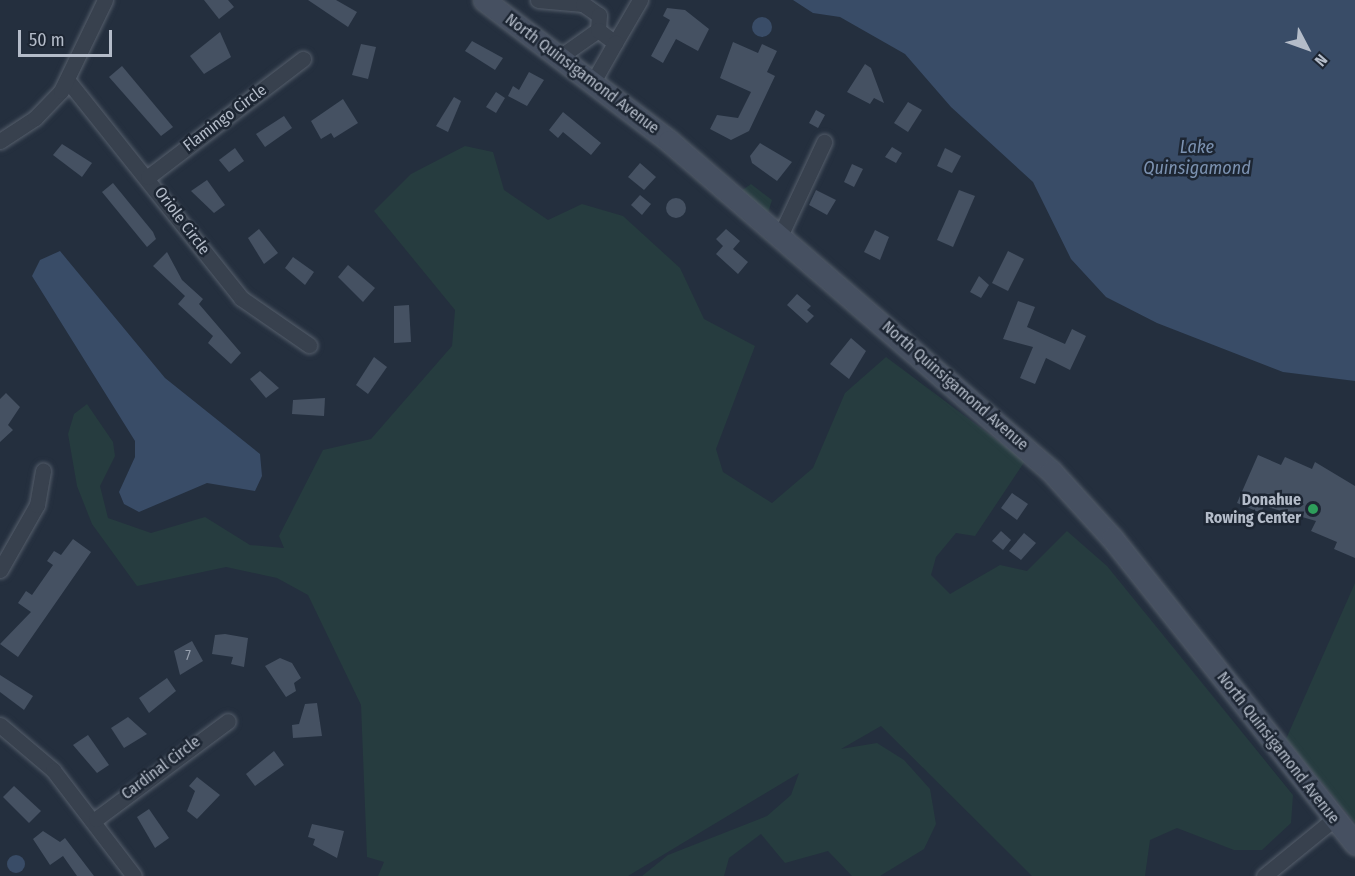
<!DOCTYPE html>
<style>
body{margin:0}
#map{position:relative;width:1355px;height:876px;overflow:hidden;background:#242f3e;font-family:"Fira Sans Condensed",sans-serif}
div>[style]{position:absolute}
[style*='--x']{left:calc(var(--x)*1px);top:calc(var(--y)*1px);width:calc(var(--w)*1px);rotate:calc(var(--a)*1deg)}
.green>*{inset:0;background:#263c3f}
.water>*{inset:0;background:#394c67}
.round{border-radius:50%}
.building>*{inset:0;background:#455162}
.roads{filter:drop-shadow(0 0 2px #565f6c) drop-shadow(0 0 2px #565f6c)}
.street>*{height:15px;margin:-7.5px;padding:0 7.5px;transform-origin:7.5px;border-radius:7.5px;background:#38414e}
.secondary>*{height:21px;margin:-10.5px;padding:0 10.5px;transform-origin:10.5px;border-radius:10.5px;background:#465061}
.dots>*{width:16px;height:16px;translate:-50% -50%;box-sizing:border-box;border:3px solid #1d2633;border-radius:50%}
span{translate:-50% -50%;white-space:nowrap;text-align:center;line-height:1.15;-webkit-text-stroke:5px #1d2633;paint-order:stroke}
.number-label{font-size:14px;color:#98a1af}
.number-label span{-webkit-text-stroke-width:0}
.street-label{font-size:16px;color:#b4bcc9}
.poi-label{font-size:16px;color:#b4bcc9;font-weight:700}
.right{translate:-100% -50%;text-align:right}
.water-label{font-size:18px;color:#7c92b1;font-style:italic}
.north{position:absolute;left:1277px;top:18px;width:60px;height:60px;-webkit-text-stroke:4px #1d2633;paint-order:stroke;rotate:131deg;font-size:16px;font-weight:700;line-height:24px;text-align:center;color:#b4bcc9}
.north::after{content:'';display:block;margin:auto;width:21px;height:27px;background:#b4bcc9;clip-path:polygon(50% 0,100% 100%,50% 72%,0 100%)}
.scale{position:absolute;left:18px;top:30px;width:94px;height:27px;box-sizing:border-box;border:3px solid #b4bcc9;border-top:0;padding-left:8px;font-size:18px;line-height:21px;white-space:nowrap;color:#b4bcc9;-webkit-text-stroke:4px #1d2633;paint-order:stroke}
</style>
<div id="map">
<div class="green">
<i style="clip-path:polygon(465px 146px,493px 152px,504px 190px,548px 220px,582px 204px,623px 216px,680px 268px,704px 319px,755px 346px,716px 449px,723px 472px,772px 503px,813px 468px,845px 393px,886px 357px,1025px 461px,975px 536px,956px 533px,936px 557px,931px 575px,950px 594px,1000px 565px,1027px 571px,1067px 531px,1107px 566px,1293px 795px,1291px 823px,1262px 850px,1234px 850px,1177px 828px,1150px 840px,1145px 876px,1032px 876px,881px 726px,841px 749px,877px 743px,904px 760px,930px 789px,936px 824px,924px 849px,880px 876px,852px 876px,828px 851px,785px 863px,761px 834px,729px 858px,724px 876px,642px 876px,668px 855px,767px 816px,791px 795px,799px 773px,628px 876px,378px 876px,384px 862px,367px 857px,361px 705px,308px 595px,277px 578px,226px 567px,137px 586px,92px 524px,77px 486px,68px 434px,74px 414px,87px 404px,113px 442px,115px 456px,100px 486px,108px 518px,151px 533px,205px 517px,250px 545px,284px 548px,279px 536px,323px 450px,371px 439px,452px 346px,455px 310px,374px 211px,411px 174px)"></i>
<i style="clip-path:polygon(751px 184px,772px 200px,768px 213px,741px 191px)"></i>
<i style="clip-path:polygon(1355px 583px,1355px 823px,1286px 739px)"></i>
</div>
<div class="water">
<i style="clip-path:polygon(793px 0,1355px 0,1355px 381px,1283px 372px,1157px 323px,1106px 297px,1071px 259px,1033px 182px,951px 107px,905px 54px,840px 17px,813px 13px)"></i>
<i class="round" style="left:752px;top:17px;width:20px;height:20px"></i>
<i style="clip-path:polygon(60px 251px,165px 378px,260px 454px,262px 476px,255px 491px,207px 483px,139px 512px,124px 504px,119px 492px,135px 457px,135px 441px,32px 276px,40px 260px)"></i>
<i class="round" style="left:7px;top:855px;width:18px;height:18px"></i>
</div>
<div class="building">
<i style="clip-path:polygon(204px 0,228px 0,234px 7px,219px 19px)"></i>
<i style="clip-path:polygon(308px 0,336px 0,357px 12px,348px 27px)"></i>
<i style="clip-path:polygon(667px 8px,685px 10px,709px 29px,698px 51px,676px 39px,663px 63px,651px 56px,670px 20px,663px 16px)"></i>
<i style="clip-path:polygon(220px 32px,231px 57px,204px 74px,190px 56px)"></i>
<i style="clip-path:polygon(472px 41px,503px 58px,495px 70px,465px 51px)"></i>
<i style="clip-path:polygon(733px 42px,758px 53px,762px 44px,777px 51px,767px 72px,775px 76px,749px 131px,731px 140px,710px 129px,717px 115px,738px 118px,751px 92px,720px 78px)"></i>
<i style="clip-path:polygon(361px 44px,376px 47px,368px 79px,352px 75px)"></i>
<i style="clip-path:polygon(865px 64px,871px 68px,884px 103px,874px 98px,870px 104px,847px 92px)"></i>
<i style="clip-path:polygon(122px 66px,173px 127px,161px 136px,109px 77px)"></i>
<i style="clip-path:polygon(529px 72px,544px 80px,527px 106px,508px 96px,513px 86px,519px 90px)"></i>
<i style="clip-path:polygon(496px 92px,505px 98px,496px 113px,486px 107px)"></i>
<i style="clip-path:polygon(454px 97px,461px 101px,448px 132px,436px 126px)"></i>
<i style="clip-path:polygon(343px 99px,358px 123px,334px 138px,331px 133px,321px 139px,311px 121px)"></i>
<i style="clip-path:polygon(908px 102px,922px 110px,908px 132px,894px 123px)"></i>
<i style="clip-path:polygon(816px 110px,825px 115px,818px 128px,809px 123px)"></i>
<i style="clip-path:polygon(563px 112px,601px 143px,591px 155px,563px 132px,558px 138px,549px 130px)"></i>
<i style="clip-path:polygon(284px 116px,292px 128px,265px 147px,256px 134px)"></i>
<i style="clip-path:polygon(760px 143px,792px 162px,777px 181px,752px 163px,750px 156px)"></i>
<i style="clip-path:polygon(62px 144px,92px 163px,82px 177px,53px 155px)"></i>
<i style="clip-path:polygon(892px 147px,902px 153px,896px 163px,885px 157px)"></i>
<i style="clip-path:polygon(235px 148px,244px 161px,229px 172px,219px 160px)"></i>
<i style="clip-path:polygon(945px 148px,961px 156px,952px 173px,937px 166px)"></i>
<i style="clip-path:polygon(640px 163px,656px 177px,644px 190px,628px 177px)"></i>
<i style="clip-path:polygon(852px 164px,863px 169px,854px 187px,844px 182px)"></i>
<i style="clip-path:polygon(207px 180px,225px 205px,214px 213px,191px 191px)"></i>
<i style="clip-path:polygon(113px 183px,153px 232px,156px 239px,147px 247px,102px 192px)"></i>
<i style="clip-path:polygon(816px 190px,836px 200px,827px 215px,809px 205px)"></i>
<i style="clip-path:polygon(959px 190px,975px 196px,953px 247px,937px 240px)"></i>
<i style="clip-path:polygon(640px 195px,651px 204px,642px 215px,631px 205px)"></i>
<i class="round" style="left:666px;top:198px;width:20px;height:20px"></i>
<i style="clip-path:polygon(259px 229px,278px 253px,264px 264px,248px 238px)"></i>
<i style="clip-path:polygon(726px 229px,740px 241px,733px 249px,748px 262px,738px 274px,716px 254px,723px 246px,716px 239px)"></i>
<i style="clip-path:polygon(875px 230px,889px 237px,880px 260px,864px 252px)"></i>
<i style="clip-path:polygon(1008px 251px,1024px 259px,1008px 291px,992px 283px)"></i>
<i style="clip-path:polygon(167px 252px,182px 280px,203px 299px,199px 304px,241px 353px,231px 364px,208px 343px,213px 336px,178px 304px,185px 296px,153px 266px)"></i>
<i style="clip-path:polygon(293px 257px,314px 272px,305px 285px,285px 268px)"></i>
<i style="clip-path:polygon(348px 265px,375px 288px,363px 302px,338px 277px)"></i>
<i style="clip-path:polygon(979px 276px,989px 285px,981px 298px,970px 292px)"></i>
<i style="clip-path:polygon(797px 294px,811px 306px,807px 310px,814px 316px,807px 323px,787px 305px)"></i>
<i style="clip-path:polygon(1018px 301px,1035px 307px,1027px 327px,1065px 344px,1072px 329px,1086px 336px,1070px 370px,1046px 358px,1035px 384px,1020px 378px,1033px 347px,1003px 339px)"></i>
<i style="clip-path:polygon(409px 305px,411px 342px,394px 343px,394px 306px)"></i>
<i style="clip-path:polygon(851px 338px,866px 351px,849px 379px,830px 364px)"></i>
<i style="clip-path:polygon(374px 357px,387px 367px,368px 394px,356px 385px)"></i>
<i style="clip-path:polygon(260px 371px,279px 388px,266px 398px,250px 379px)"></i>
<i style="clip-path:polygon(6px 393px,20px 407px,8px 425px,13px 430px,0 442px,0 399px)"></i>
<i style="clip-path:polygon(325px 398px,324px 416px,292px 414px,293px 400px)"></i>
<i style="clip-path:polygon(1258px 455px,1281px 465px,1285px 457px,1312px 469px,1315px 462px,1355px 486px,1355px 558px,1334px 549px,1337px 542px,1311px 531px,1316px 521px,1264px 506px,1261px 513px,1237px 503px)"></i>
<i style="clip-path:polygon(1012px 493px,1028px 504px,1017px 520px,1001px 508px)"></i>
<i style="clip-path:polygon(1001px 531px,1011px 540px,1003px 550px,992px 541px)"></i>
<i style="clip-path:polygon(1024px 533px,1036px 543px,1021px 560px,1009px 551px)"></i>
<i style="clip-path:polygon(73px 539px,91px 552px,18px 657px,0 644px,31px 612px,18px 603px,26px 591px,32px 595px,53px 565px,47px 561px,54px 551px,61px 555px)"></i>
<i style="clip-path:polygon(225px 634px,248px 638px,244px 667px,231px 664px,233px 657px,212px 654px,215px 635px)"></i>
<i style="clip-path:polygon(192px 641px,203px 661px,180px 675px,174px 651px)"></i>
<i style="clip-path:polygon(280px 658px,292px 663px,301px 678px,294px 683px,296px 691px,286px 697px,265px 666px)"></i>
<i style="clip-path:polygon(0 675px,33px 696px,24px 710px,0 692px)"></i>
<i style="clip-path:polygon(167px 678px,176px 691px,149px 713px,139px 698px)"></i>
<i style="clip-path:polygon(317px 703px,322px 736px,293px 738px,292px 725px,299px 724px,305px 704px)"></i>
<i style="clip-path:polygon(128px 717px,147px 734px,124px 748px,111px 728px)"></i>
<i style="clip-path:polygon(88px 735px,109px 765px,97px 773px,73px 745px)"></i>
<i style="clip-path:polygon(274px 751px,284px 765px,255px 786px,246px 774px)"></i>
<i style="clip-path:polygon(197px 777px,220px 795px,197px 819px,187px 811px,195px 791px,189px 786px)"></i>
<i style="clip-path:polygon(14px 786px,41px 811px,29px 823px,3px 797px)"></i>
<i style="clip-path:polygon(149px 809px,169px 838px,155px 848px,137px 817px)"></i>
<i style="clip-path:polygon(312px 824px,344px 831px,337px 858px,313px 845px,315px 839px,308px 837px)"></i>
<i style="clip-path:polygon(43px 831px,60px 842px,65px 838px,94px 876px,77px 876px,63px 856px,50px 865px,33px 839px)"></i>
</div>
<div class="roads">
<div class="street">
<i style="--x:538;--y:0;--w:45;--a:5.1"></i>
<i style="--x:583;--y:4;--w:19;--a:35"></i>
<i style="--x:599;--y:15;--w:15;--a:94"></i>
<i style="--x:598;--y:30;--w:45;--a:144.9"></i>
<i style="--x:598;--y:30;--w:21;--a:37"></i>
<i style="--x:615;--y:43;--w:50;--a:-59.8"></i>
<i style="--x:594;--y:80;--w:43;--a:-60.4"></i>
<i style="--x:68;--y:81;--w:278;--a:51.4"></i>
<i style="--x:241;--y:298;--w:83;--a:34.7"></i>
<i style="--x:0;--y:141;--w:42;--a:-33.3"></i>
<i style="--x:35;--y:118;--w:37;--a:-46"></i>
<i style="--x:61;--y:91;--w:101;--a:-64.2"></i>
<i style="--x:148;--y:177;--w:195;--a:-37.3"></i>
<i style="--x:780;--y:236;--w:104;--a:-64.9"></i>
<i style="--x:0;--y:570;--w:75;--a:-60.4"></i>
<i style="--x:37;--y:505;--w:35;--a:-80"></i>
<i style="--x:0;--y:725;--w:70;--a:40.3"></i>
<i style="--x:53;--y:770;--w:133;--a:52.6"></i>
<i style="--x:96;--y:819;--w:164;--a:-36.6"></i>
<i style="--x:1264;--y:876;--w:90;--a:-39.2"></i>
</div>
<div class="secondary">
<i style="--x:484;--y:0;--w:233;--a:37.3"></i>
<i style="--x:669;--y:141;--w:505;--a:40.82"></i>
<i style="--x:1051;--y:471;--w:91;--a:47.7"></i>
<i style="--x:1112;--y:538;--w:391;--a:51.5"></i>
</div>
</div>
<div class="dots">
<i style="left:1313px;top:509px;background:#2e9e5b"></i>
</div>
<div class="number-label">
<span style="left:188px;top:656px">7</span>
</div>
<div class="street-label">
<span style="left:582px;top:74px;rotate:37deg">North Quinsigamond Avenue</span>
<span style="left:225px;top:118px;rotate:-37deg">Flamingo Circle</span>
<span style="left:182px;top:221px;rotate:53deg">Oriole Circle</span>
<span style="left:955px;top:386px;rotate:41deg">North Quinsigamond Avenue</span>
<span style="left:1278px;top:748px;rotate:52deg">North Quinsigamond Avenue</span>
<span style="left:161px;top:768px;rotate:-37deg">Cardinal Circle</span>
</div>
<div class="poi-label">
<span class="right" style="left:1301px;top:509px">Donahue<br>Rowing Center</span>
</div>
<div class="water-label">
<span style="left:1197px;top:158px">Lake<br>Quinsigamond</span>
</div>
<div class="north">N</div>
<div class="scale">50 m</div>
</div>
